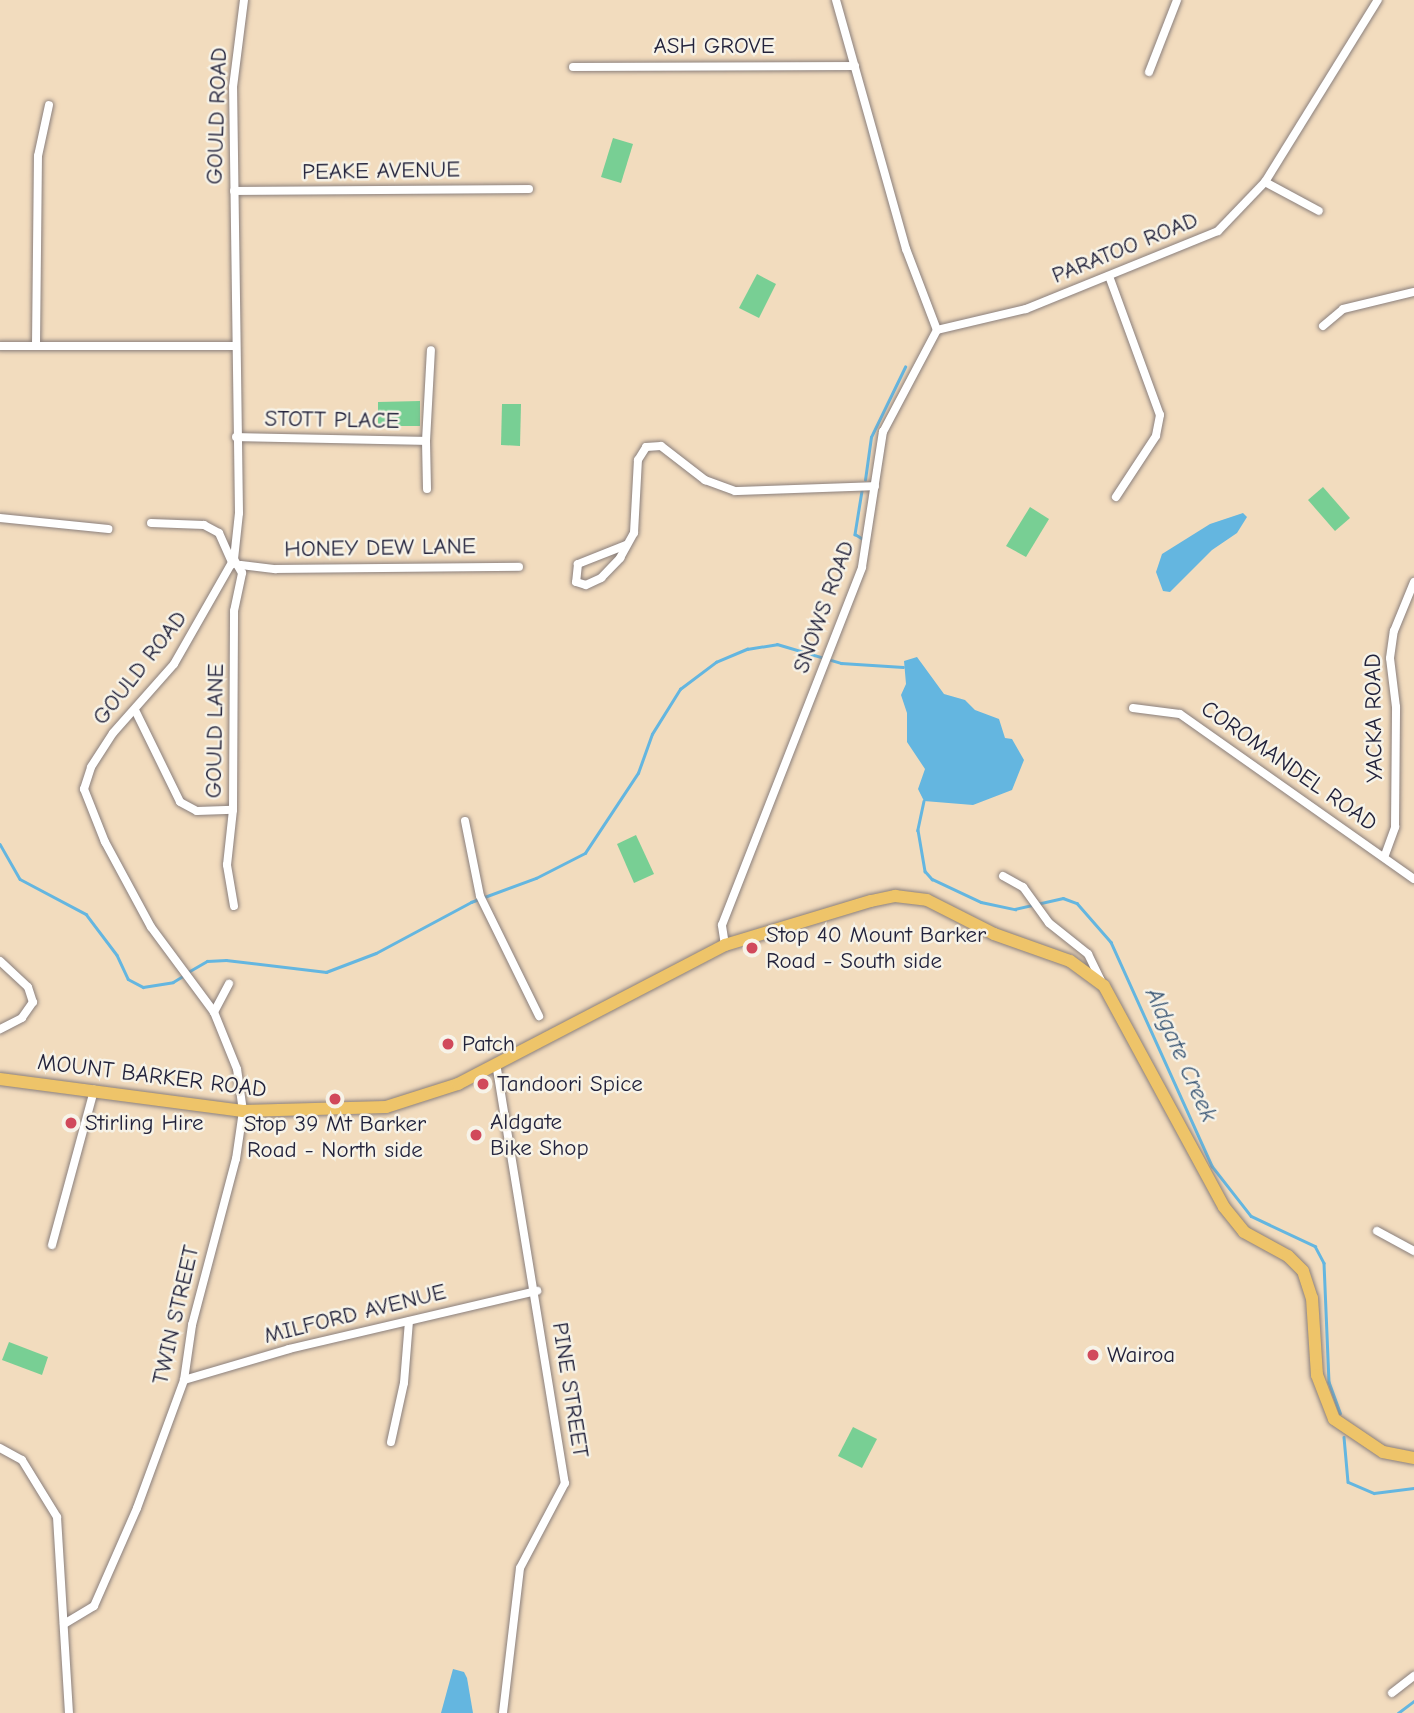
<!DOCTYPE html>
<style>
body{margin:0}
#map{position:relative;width:1414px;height:1713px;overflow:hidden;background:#f2dcbe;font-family:"Comic Neue",sans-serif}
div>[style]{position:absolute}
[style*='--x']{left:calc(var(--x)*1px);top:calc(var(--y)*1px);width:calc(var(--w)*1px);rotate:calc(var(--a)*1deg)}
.green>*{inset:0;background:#78cf94}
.water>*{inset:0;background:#64b6e0}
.stream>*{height:2.5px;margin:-1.25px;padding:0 1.25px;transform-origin:1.25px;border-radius:1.25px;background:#64b6e0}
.roads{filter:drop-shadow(0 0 2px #8a7f7c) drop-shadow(0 0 2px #8a7f7c)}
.minor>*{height:8px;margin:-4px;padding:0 4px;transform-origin:4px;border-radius:4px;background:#fff}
.primary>*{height:12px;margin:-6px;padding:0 6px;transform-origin:6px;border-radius:6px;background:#eec469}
.dots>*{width:19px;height:19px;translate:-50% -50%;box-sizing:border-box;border:4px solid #f7f3e8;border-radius:50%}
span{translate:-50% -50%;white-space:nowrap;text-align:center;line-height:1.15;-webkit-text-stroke:5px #f7f3e8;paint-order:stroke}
.street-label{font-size:23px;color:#22223b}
.poi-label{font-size:23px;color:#22223b}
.left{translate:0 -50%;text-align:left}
.water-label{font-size:24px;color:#395675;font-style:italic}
</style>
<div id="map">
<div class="green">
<i style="clip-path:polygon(613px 138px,633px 144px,621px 183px,601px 177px)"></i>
<i style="clip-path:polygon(757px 274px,776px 284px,759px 318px,739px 308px)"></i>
<i style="clip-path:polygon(420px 401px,420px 426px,378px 426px,378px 402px)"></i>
<i style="clip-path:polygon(502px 404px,521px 404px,520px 446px,501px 445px)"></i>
<i style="clip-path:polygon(1323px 487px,1350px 518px,1335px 531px,1308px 500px)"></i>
<i style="clip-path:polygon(1030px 507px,1049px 519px,1026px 557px,1006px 546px)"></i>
<i style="clip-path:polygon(636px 835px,654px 874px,634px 883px,617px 844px)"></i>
<i style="clip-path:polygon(9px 1342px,48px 1357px,42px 1375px,2px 1360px)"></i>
<i style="clip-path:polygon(853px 1427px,877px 1439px,862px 1468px,838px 1456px)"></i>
</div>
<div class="water">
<i style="clip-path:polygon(1243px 513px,1247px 517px,1237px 533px,1212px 550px,1170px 592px,1163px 591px,1156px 572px,1162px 554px,1210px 524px)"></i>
<i style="clip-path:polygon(917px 657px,944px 694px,965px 700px,975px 710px,999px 719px,1005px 738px,1012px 739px,1024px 760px,1012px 790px,973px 805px,924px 801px,918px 789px,925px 769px,907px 742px,907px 713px,901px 695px,906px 684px,904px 661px)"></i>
<i style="clip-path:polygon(453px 1669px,464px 1672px,467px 1678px,473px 1713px,441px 1713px)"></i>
</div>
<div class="stream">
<i style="--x:865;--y:480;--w:43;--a:-82.1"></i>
<i style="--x:871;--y:437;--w:78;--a:-64.1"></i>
<i style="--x:862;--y:491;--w:44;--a:99.2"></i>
<i style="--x:855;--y:534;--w:9;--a:32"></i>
<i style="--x:924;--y:801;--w:30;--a:102"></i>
<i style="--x:918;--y:830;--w:42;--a:80.3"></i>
<i style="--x:925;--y:871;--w:11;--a:49"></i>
<i style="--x:932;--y:879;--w:54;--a:25.1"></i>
<i style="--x:981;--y:902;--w:35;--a:12"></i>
<i style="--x:1015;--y:909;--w:49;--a:-12.9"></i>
<i style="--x:1063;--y:898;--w:15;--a:20"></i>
<i style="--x:1077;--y:903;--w:52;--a:48.9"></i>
<i style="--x:1111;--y:942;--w:246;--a:65.7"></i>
<i style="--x:1212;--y:1166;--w:63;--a:52"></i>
<i style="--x:1251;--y:1216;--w:71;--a:25.1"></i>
<i style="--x:1315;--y:1246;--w:19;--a:62"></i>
<i style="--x:1324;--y:1263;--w:119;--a:87.6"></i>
<i style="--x:1329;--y:1382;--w:33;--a:70"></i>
<i style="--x:0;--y:844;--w:40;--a:60.3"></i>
<i style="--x:20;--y:879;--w:75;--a:27.9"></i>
<i style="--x:86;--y:914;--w:51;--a:52.9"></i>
<i style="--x:117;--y:955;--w:26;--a:65"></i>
<i style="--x:128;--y:979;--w:17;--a:28"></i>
<i style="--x:143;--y:987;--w:30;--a:-9"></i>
<i style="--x:173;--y:982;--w:12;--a:-31"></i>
<i style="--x:188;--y:972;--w:22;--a:-30"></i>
<i style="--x:207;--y:961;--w:19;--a:-3"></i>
<i style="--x:226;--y:960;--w:101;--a:6.8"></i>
<i style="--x:326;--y:972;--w:53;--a:-20.8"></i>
<i style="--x:376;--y:953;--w:108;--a:-28.2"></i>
<i style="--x:471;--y:902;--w:69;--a:-20.3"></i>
<i style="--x:536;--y:878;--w:55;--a:-27"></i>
<i style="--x:585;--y:853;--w:96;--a:-56.5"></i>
<i style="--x:638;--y:773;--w:41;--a:-70.3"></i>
<i style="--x:652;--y:734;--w:53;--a:-58.1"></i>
<i style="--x:680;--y:689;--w:45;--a:-36.9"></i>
<i style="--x:716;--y:662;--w:34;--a:-23"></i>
<i style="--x:747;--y:649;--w:30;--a:-9"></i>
<i style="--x:777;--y:644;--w:67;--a:16.5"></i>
<i style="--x:841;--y:663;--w:62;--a:3.7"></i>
<i style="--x:1344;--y:1437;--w:45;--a:84.9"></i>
<i style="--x:1348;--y:1482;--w:28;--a:23"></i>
<i style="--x:1374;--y:1493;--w:40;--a:-7.1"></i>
<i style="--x:1398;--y:1713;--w:20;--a:-37"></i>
</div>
<div class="roads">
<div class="minor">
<i style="--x:573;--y:67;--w:282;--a:-0.2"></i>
<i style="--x:1149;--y:72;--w:77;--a:-68.7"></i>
<i style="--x:1265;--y:182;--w:61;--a:28.2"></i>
<i style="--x:234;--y:191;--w:295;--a:-0.4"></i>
<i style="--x:1109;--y:276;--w:148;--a:69.9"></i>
<i style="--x:1160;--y:415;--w:21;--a:101"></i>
<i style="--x:1156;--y:436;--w:73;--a:123.3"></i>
<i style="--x:1323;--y:326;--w:26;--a:-40"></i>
<i style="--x:1343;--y:309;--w:73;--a:-13.5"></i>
<i style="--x:937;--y:330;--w:91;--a:-13.3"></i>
<i style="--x:1026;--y:309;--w:207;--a:-22.1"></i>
<i style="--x:1218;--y:231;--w:68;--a:-46.2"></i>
<i style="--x:1265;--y:182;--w:214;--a:-58.2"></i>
<i style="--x:36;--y:345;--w:189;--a:-89.4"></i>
<i style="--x:38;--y:156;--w:52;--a:-77.8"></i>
<i style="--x:0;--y:346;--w:235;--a:0"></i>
<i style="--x:236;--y:437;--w:190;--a:1.2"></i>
<i style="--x:426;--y:441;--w:91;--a:-86.9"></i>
<i style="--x:426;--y:441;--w:48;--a:88.8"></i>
<i style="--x:0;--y:518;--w:109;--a:5.8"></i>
<i style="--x:151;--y:523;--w:53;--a:2.2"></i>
<i style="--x:204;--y:525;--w:17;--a:28"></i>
<i style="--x:219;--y:533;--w:34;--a:66"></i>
<i style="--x:626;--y:545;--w:52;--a:158.4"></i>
<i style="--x:578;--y:564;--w:18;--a:96"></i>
<i style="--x:576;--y:582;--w:10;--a:17"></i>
<i style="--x:586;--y:585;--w:17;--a:-25"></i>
<i style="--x:601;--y:578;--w:28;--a:-46"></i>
<i style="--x:620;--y:558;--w:29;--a:-61"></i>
<i style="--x:634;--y:533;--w:73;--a:-86.9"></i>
<i style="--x:638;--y:460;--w:15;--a:-58"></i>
<i style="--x:646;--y:447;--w:15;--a:-4"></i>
<i style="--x:661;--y:446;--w:56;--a:37.7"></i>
<i style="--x:705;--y:480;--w:32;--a:20"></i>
<i style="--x:735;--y:491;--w:140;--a:-2"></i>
<i style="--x:241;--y:565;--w:35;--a:7"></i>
<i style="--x:276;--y:569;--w:243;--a:-0.5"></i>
<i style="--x:1133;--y:708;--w:47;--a:7.3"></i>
<i style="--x:1180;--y:714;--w:286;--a:35.2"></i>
<i style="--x:135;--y:710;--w:102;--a:63.9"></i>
<i style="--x:180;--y:802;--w:19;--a:28"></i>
<i style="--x:197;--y:811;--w:36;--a:-2"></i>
<i style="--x:465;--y:821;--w:76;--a:78.7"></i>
<i style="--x:480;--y:896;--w:134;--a:63.8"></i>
<i style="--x:1385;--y:855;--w:30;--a:-70"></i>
<i style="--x:1395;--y:827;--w:120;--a:-89.5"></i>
<i style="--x:1396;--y:707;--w:49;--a:-97"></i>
<i style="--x:1390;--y:658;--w:27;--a:-82"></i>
<i style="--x:1394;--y:631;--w:53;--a:-67.8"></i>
<i style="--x:1003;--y:876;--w:23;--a:29"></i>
<i style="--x:1023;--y:887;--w:44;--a:54.2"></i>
<i style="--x:1049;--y:923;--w:50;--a:38.5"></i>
<i style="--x:1088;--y:954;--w:32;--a:64"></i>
<i style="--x:234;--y:906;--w:42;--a:-99.7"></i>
<i style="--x:227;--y:865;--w:55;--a:-83.8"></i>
<i style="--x:233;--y:810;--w:199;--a:-89.7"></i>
<i style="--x:234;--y:611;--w:39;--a:-78"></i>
<i style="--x:242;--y:573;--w:16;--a:-120"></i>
<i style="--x:725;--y:945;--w:20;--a:-99"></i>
<i style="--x:722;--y:925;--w:384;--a:-68.6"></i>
<i style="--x:862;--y:567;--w:137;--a:-81.2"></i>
<i style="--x:883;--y:432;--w:115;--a:-62.1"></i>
<i style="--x:937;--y:330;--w:87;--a:-110.9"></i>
<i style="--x:906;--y:249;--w:259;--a:-105.7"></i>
<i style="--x:0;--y:961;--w:38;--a:43"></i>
<i style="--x:28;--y:987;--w:16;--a:72"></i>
<i style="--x:33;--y:1002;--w:19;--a:125"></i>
<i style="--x:22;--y:1018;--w:25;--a:153"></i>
<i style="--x:214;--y:1012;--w:32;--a:-62"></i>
<i style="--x:496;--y:1063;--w:426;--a:80.7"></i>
<i style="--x:565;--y:1483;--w:96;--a:117.9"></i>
<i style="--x:520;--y:1568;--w:146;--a:96.7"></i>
<i style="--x:1377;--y:1231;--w:42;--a:28.4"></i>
<i style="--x:52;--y:1245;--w:161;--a:-74.8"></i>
<i style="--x:184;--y:1380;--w:109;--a:-16.4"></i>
<i style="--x:289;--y:1349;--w:255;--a:-13.2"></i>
<i style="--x:391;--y:1442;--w:60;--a:-77.6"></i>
<i style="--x:404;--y:1383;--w:62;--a:-85.4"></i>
<i style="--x:0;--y:1448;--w:25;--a:29"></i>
<i style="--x:22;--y:1460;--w:67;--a:58.4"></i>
<i style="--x:57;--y:1517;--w:196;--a:86.5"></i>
<i style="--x:64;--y:1624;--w:35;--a:-31"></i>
<i style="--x:94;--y:1606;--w:107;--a:-66.3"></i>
<i style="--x:137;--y:1508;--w:136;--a:-69.8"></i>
<i style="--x:184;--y:1380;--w:56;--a:-81.7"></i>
<i style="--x:192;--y:1325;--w:172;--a:-75.2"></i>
<i style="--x:236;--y:1159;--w:49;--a:-81.7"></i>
<i style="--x:243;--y:1111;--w:42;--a:-98.1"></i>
<i style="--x:237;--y:1069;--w:61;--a:-112"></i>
<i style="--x:214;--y:1012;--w:106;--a:-126.5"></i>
<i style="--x:151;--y:927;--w:97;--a:-118.4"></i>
<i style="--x:105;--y:842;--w:57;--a:-111.6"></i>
<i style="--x:84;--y:789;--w:23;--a:-72"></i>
<i style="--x:91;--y:767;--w:40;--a:-57.1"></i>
<i style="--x:113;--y:733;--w:92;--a:-48.5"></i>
<i style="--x:174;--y:664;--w:121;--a:-60.3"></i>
<i style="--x:234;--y:559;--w:46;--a:-83.8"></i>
<i style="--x:239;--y:513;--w:426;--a:-90.8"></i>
<i style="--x:233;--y:87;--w:88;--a:-82.8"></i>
<i style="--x:1392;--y:1693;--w:28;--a:-38"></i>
</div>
<div class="primary">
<i style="--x:0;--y:1079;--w:245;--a:7.5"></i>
<i style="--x:243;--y:1111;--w:143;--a:-1.6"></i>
<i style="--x:386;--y:1107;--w:76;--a:-17.7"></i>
<i style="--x:458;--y:1084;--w:301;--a:-27.5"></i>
<i style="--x:725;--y:945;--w:152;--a:-16.8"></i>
<i style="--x:871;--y:901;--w:25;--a:-12"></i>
<i style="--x:895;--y:896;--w:32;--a:7"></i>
<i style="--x:927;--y:900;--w:75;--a:26.9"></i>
<i style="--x:994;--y:934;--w:81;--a:19.6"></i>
<i style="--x:1070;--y:961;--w:42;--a:36.3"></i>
<i style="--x:1104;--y:986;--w:251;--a:61.5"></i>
<i style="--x:1224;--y:1207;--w:32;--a:51"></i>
<i style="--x:1244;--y:1232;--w:50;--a:28.6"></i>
<i style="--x:1288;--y:1256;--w:21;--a:45"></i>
<i style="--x:1303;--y:1271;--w:28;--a:72"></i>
<i style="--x:1312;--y:1298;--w:77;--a:86.3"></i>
<i style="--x:1317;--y:1375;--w:47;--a:68.9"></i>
<i style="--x:1334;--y:1419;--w:59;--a:34"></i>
<i style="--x:1383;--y:1452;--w:32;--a:11"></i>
</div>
</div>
<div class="dots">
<i style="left:752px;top:948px;background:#d1495b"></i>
<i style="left:448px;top:1044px;background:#d1495b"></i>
<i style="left:483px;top:1084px;background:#d1495b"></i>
<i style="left:335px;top:1099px;background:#d1495b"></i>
<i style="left:71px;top:1123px;background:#d1495b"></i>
<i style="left:476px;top:1135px;background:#d1495b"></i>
<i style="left:1093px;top:1355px;background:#d1495b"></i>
</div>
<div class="street-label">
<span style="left:714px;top:46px">ASH GROVE</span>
<span style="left:217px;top:116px;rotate:-88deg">GOULD ROAD</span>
<span style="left:381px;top:171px;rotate:-1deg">PEAKE AVENUE</span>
<span style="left:1125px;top:248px;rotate:-22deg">PARATOO ROAD</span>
<span style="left:332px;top:420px;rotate:1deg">STOTT PLACE</span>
<span style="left:380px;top:548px;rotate:-1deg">HONEY DEW LANE</span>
<span style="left:824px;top:607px;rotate:-70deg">SNOWS ROAD</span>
<span style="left:140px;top:668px;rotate:-52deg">GOULD ROAD</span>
<span style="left:1374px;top:718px;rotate:-91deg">YACKA ROAD</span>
<span style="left:215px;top:731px;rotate:-89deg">GOULD LANE</span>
<span style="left:1289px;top:766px;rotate:35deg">COROMANDEL ROAD</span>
<span style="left:152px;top:1076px;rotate:7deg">MOUNT BARKER ROAD</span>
<span style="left:355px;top:1314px;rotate:-14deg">MILFORD AVENUE</span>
<span style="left:176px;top:1315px;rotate:-77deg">TWIN STREET</span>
<span style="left:570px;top:1390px;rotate:81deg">PINE STREET</span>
</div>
<div class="poi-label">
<span class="left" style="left:766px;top:948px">Stop 40 Mount Barker<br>Road - South side</span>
<span class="left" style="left:462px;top:1044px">Patch</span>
<span class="left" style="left:497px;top:1084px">Tandoori Spice</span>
<span class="left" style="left:490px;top:1135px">Aldgate<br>Bike Shop</span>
<span class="left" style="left:85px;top:1123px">Stirling Hire</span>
<span style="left:335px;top:1137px">Stop 39 Mt Barker<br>Road - North side</span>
<span class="left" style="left:1107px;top:1355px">Wairoa</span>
</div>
<div class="water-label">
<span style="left:1181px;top:1055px;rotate:66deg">Aldgate Creek</span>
</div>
</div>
